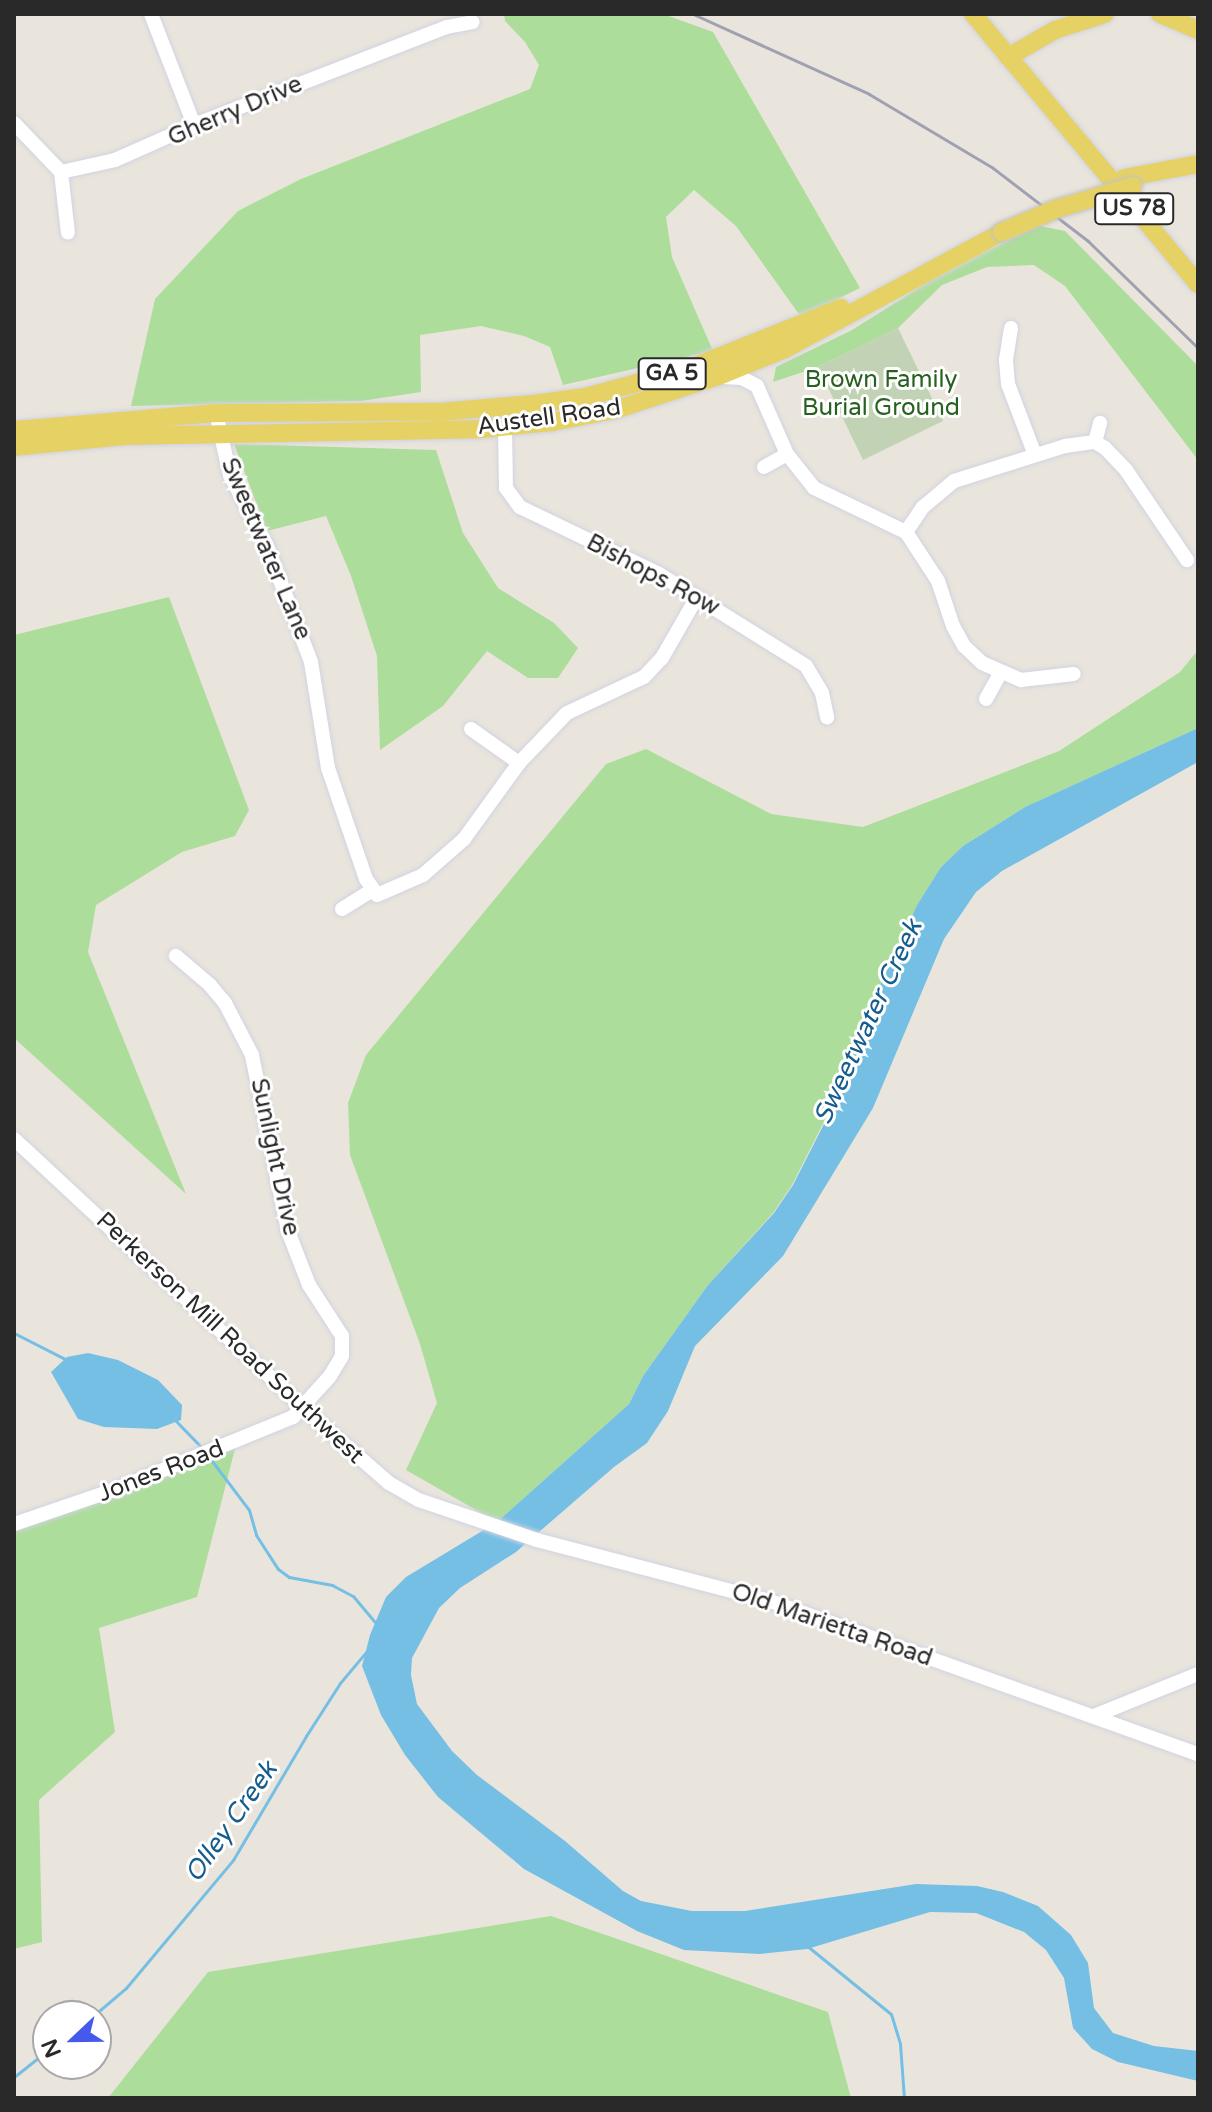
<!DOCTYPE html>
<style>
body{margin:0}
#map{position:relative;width:1212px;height:2112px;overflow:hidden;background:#eae5dc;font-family:"Varela Round",sans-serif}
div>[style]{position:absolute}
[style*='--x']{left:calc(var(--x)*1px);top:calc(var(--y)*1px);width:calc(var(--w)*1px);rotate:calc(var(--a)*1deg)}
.green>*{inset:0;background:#addd9b}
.cemetery>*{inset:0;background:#c1d3b4}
.water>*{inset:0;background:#75bfe5}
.stream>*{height:3px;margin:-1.5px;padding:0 1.5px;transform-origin:1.5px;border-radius:1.5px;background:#75bfe5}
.roads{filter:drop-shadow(0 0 2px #d1d3e1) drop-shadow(0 0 2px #d1d3e1)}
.minor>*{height:14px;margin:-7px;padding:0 7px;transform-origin:7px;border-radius:7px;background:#fff}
.major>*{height:18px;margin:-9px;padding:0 9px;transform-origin:9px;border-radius:9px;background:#e6d264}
.rail>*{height:3px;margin:-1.5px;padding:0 1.5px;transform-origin:1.5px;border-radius:1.5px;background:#9fa0b2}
.bridges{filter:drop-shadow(0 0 2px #c3c3c3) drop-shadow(0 0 2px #c3c3c3)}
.major-bridge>*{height:18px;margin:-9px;padding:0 9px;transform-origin:9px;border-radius:9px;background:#e6d264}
span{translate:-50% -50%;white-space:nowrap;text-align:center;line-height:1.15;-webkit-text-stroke:6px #fff;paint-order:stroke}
.shield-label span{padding:2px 6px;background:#fff;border:2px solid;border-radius:6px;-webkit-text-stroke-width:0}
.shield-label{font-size:22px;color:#292929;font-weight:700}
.street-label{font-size:24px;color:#292929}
.park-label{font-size:24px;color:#27601f}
.water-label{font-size:26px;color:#165d8f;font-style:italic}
.frame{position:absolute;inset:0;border:16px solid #292929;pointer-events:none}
.north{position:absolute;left:32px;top:2000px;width:80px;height:80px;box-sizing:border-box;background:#fff;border:2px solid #a9a9a9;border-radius:50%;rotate:248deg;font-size:22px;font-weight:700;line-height:32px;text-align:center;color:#292929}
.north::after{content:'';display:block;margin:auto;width:28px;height:36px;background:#4659ed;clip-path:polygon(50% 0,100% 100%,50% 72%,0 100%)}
</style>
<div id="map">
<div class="green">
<i style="clip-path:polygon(504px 14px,663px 14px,713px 32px,860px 288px,801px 317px,736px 226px,694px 190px,666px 217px,672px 257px,713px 351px,563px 385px,550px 347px,524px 336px,481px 326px,420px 335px,421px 392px,361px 401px,131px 406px,155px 299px,238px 211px,301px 179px,530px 89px,539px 65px,525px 42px,505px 21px)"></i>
<i style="clip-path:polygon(1040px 226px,1065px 231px,1198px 366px,1198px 460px,1065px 286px,1034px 265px,987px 267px,942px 285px,898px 328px,818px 367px,773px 382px,776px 367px,852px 330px,952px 267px)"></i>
<i style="clip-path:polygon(234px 444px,436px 450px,463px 533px,498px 588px,554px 623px,578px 648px,558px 678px,528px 678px,487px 651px,443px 706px,380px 750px,377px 656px,351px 576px,326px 516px,267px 531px)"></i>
<i style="clip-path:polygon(169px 597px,249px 810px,235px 836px,182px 852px,96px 905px,88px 952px,186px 1194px,14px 1038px,14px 635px)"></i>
<i style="clip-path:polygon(1198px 650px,1198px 728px,1025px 807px,963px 846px,941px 867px,917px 905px,849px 1053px,842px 1086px,792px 1185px,773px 1213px,708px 1285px,643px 1376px,629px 1404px,497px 1522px,406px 1470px,437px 1403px,420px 1344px,350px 1155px,348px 1103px,366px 1055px,606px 764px,646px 749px,771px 814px,863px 827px,1059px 751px,1180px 672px)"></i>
<i style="clip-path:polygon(237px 1441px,197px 1597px,99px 1628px,115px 1732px,39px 1800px,42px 1942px,14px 1949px,14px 1527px)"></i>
<i style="clip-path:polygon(551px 1916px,828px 2012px,851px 2098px,108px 2098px,208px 1972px)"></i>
</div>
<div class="cemetery">
<i style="clip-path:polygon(898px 328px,943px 421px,863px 460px,818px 367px)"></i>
</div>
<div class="water">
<i style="clip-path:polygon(1198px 728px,1198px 762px,1002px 871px,976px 892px,944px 939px,873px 1108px,783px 1256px,695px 1346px,668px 1411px,647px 1443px,614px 1467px,516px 1552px,460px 1588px,439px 1608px,412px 1658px,411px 1675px,417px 1704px,452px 1751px,477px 1775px,565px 1841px,623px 1891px,641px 1901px,692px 1911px,745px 1911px,916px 1884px,977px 1886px,1003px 1892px,1038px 1906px,1071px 1935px,1088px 1963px,1094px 2008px,1113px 2033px,1154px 2046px,1198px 2051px,1198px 2081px,1118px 2062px,1092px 2049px,1073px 2028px,1064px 1978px,1046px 1950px,1024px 1932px,976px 1913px,930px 1912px,807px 1949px,760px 1954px,684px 1950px,637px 1931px,524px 1869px,438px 1797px,405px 1755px,381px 1715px,362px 1666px,370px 1635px,386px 1597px,406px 1577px,497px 1522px,629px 1404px,643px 1376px,708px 1285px,774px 1213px,793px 1185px,824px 1124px,842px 1086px,849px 1053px,917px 905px,941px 867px,963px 846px,1025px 807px)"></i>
<i style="clip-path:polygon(88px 1353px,118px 1360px,158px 1380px,182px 1405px,181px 1420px,157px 1429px,104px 1427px,78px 1419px,51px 1372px,67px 1357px)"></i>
</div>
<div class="stream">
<i style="--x:14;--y:1333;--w:57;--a:27"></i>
<i style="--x:176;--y:1421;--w:36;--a:46"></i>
<i style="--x:209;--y:1457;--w:66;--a:53"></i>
<i style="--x:249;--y:1510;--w:26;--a:74"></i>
<i style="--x:256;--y:1535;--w:40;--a:57.1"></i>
<i style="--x:278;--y:1569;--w:14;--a:36"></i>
<i style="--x:289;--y:1577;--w:44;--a:10.5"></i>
<i style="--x:332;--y:1585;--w:24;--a:28"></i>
<i style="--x:353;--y:1596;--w:34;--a:50"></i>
<i style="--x:806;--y:1945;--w:109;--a:39.1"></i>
<i style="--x:891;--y:2014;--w:31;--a:73"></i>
<i style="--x:900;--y:2044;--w:54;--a:85.8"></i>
<i style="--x:93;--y:2016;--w:43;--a:-40.3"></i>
<i style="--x:126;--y:1988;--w:167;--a:-50.1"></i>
<i style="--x:233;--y:1860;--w:144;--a:-59.5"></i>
<i style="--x:306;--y:1736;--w:63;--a:-57.3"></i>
<i style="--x:340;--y:1683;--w:40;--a:-50"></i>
<i style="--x:14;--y:2077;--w:43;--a:-38.5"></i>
</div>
<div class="roads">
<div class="minor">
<i style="--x:151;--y:14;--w:119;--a:68.8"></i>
<i style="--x:14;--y:123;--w:68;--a:46.2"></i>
<i style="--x:61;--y:172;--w:55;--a:-12.5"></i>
<i style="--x:115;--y:160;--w:86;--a:-23.9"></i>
<i style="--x:194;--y:125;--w:271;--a:-21.2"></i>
<i style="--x:447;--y:27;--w:26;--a:-11"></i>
<i style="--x:61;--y:172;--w:61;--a:83.5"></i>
<i style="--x:1011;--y:328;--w:33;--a:99"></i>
<i style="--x:1006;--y:361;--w:23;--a:85"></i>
<i style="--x:1008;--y:384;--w:76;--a:69.2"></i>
<i style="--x:722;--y:377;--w:20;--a:3"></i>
<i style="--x:742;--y:378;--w:17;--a:28"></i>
<i style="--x:757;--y:386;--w:74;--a:66.2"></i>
<i style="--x:787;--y:454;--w:43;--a:51.5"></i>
<i style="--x:814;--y:488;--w:102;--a:25.6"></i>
<i style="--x:906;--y:532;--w:59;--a:56.9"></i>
<i style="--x:938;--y:581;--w:47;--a:71.6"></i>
<i style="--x:953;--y:626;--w:23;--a:61"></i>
<i style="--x:964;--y:646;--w:25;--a:43"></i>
<i style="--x:982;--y:663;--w:43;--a:23.6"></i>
<i style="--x:1021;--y:680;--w:53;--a:-6.5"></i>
<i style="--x:216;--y:413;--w:64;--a:77.3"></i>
<i style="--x:230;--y:475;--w:80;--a:62.5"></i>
<i style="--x:267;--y:546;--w:124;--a:69.2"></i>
<i style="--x:311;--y:662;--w:107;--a:80.9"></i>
<i style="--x:328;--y:768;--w:117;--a:71.1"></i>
<i style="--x:366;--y:879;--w:19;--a:55"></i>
<i style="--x:377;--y:895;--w:50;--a:-23.5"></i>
<i style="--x:423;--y:875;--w:55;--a:-41.3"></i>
<i style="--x:464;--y:839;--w:94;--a:-54.1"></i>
<i style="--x:519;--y:763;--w:69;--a:-46.2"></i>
<i style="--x:567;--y:713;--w:85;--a:-25.1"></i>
<i style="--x:644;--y:677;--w:26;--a:-47"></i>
<i style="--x:662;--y:658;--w:70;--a:-60.2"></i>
<i style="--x:505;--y:427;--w:61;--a:89.1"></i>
<i style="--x:506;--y:488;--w:24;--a:54"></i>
<i style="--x:520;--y:507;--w:154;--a:25.7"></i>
<i style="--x:659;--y:574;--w:173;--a:32"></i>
<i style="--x:806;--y:666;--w:31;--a:59"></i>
<i style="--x:822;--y:693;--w:25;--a:78"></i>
<i style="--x:1095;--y:442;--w:20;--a:-75"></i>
<i style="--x:764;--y:467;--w:26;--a:-29"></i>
<i style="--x:906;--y:532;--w:30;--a:-56"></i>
<i style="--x:923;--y:507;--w:40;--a:-40"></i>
<i style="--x:954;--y:481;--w:116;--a:-17.5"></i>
<i style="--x:1065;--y:446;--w:30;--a:-8"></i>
<i style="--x:1095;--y:442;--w:12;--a:31"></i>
<i style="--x:1105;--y:448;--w:30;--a:46"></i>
<i style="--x:1126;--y:470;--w:109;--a:55.9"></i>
<i style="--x:986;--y:699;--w:29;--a:-61"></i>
<i style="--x:471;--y:729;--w:59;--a:35.3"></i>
<i style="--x:342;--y:909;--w:34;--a:-32"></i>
<i style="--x:14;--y:1139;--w:395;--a:42.9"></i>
<i style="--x:303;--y:1408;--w:114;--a:41.1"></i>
<i style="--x:389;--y:1483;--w:34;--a:30"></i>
<i style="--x:419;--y:1500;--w:125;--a:18.7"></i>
<i style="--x:537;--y:1540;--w:241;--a:14.7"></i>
<i style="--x:770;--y:1601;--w:455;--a:19.7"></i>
<i style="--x:14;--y:1524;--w:111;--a:-18.9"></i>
<i style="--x:119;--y:1488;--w:188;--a:-22.2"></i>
<i style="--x:293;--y:1417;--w:55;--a:-47.9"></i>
<i style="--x:330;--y:1376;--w:23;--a:-59"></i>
<i style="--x:342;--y:1356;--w:20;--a:-90"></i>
<i style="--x:342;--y:1336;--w:61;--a:-122.9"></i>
<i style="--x:309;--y:1285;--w:58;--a:-111.3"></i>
<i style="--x:288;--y:1231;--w:180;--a:-101.6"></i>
<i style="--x:252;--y:1055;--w:59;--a:-117.4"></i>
<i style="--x:225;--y:1003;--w:23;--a:-130"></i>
<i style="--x:210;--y:985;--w:45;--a:-139.5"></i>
<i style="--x:1094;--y:1716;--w:112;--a:-22"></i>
</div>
<div class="major">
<i style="--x:973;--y:14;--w:351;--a:50.2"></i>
<i style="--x:1160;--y:14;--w:41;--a:22.8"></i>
<i style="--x:1008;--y:57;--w:54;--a:-29.9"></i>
<i style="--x:1055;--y:30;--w:52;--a:-17.7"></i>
<i style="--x:1124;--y:178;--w:75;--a:-10.7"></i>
<i style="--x:14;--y:430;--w:203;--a:-4.8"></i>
<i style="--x:216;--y:413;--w:223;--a:-0.3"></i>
<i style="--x:439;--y:412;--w:94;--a:-4.9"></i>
<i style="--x:533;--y:404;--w:52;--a:-7.7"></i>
<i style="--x:585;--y:397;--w:104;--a:-15.1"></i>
<i style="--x:685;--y:370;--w:168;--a:-21.7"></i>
<i style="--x:14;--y:447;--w:114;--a:-5.6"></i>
<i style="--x:127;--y:436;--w:354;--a:-1.1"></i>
<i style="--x:481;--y:429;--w:72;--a:-5.6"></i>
<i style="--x:553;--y:422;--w:66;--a:-11.3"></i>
<i style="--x:618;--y:409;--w:106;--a:-18.1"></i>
<i style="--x:719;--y:376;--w:71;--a:-22.2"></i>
<i style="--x:785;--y:349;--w:247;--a:-28.3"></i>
</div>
</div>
<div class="rail">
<i style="--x:693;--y:14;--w:193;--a:24.4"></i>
<i style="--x:869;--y:94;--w:144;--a:30.8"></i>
<i style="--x:993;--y:168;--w:120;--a:37.5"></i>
<i style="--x:1088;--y:241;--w:153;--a:44.2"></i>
</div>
<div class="bridges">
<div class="major-bridge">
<i style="--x:1002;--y:232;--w:59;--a:-23.1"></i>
<i style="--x:1056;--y:209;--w:80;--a:-16.6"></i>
</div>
</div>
<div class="shield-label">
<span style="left:1134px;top:209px">US 78</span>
<span style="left:672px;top:374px">GA 5</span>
</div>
<div class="street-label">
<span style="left:235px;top:111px;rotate:-23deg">Gherry Drive</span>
<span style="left:549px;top:417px;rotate:-8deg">Austell Road</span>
<span style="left:266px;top:549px;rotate:67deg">Sweetwater Lane</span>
<span style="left:653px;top:575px;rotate:28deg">Bishops Row</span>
<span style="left:275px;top:1157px;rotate:78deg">Sunlight Drive</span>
<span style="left:230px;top:1338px;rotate:43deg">Perkerson Mill Road Southwest</span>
<span style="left:161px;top:1471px;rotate:-21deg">Jones Road</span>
<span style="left:832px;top:1625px;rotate:19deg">Old Marietta Road</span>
</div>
<div class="park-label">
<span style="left:881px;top:394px">Brown Family<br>Burial Ground</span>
</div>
<div class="water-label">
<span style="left:868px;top:1022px;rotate:-65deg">Sweetwater Creek</span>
<span style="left:231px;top:1822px;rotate:-55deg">Olley Creek</span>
</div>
<div class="frame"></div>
<div class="north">N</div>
</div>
